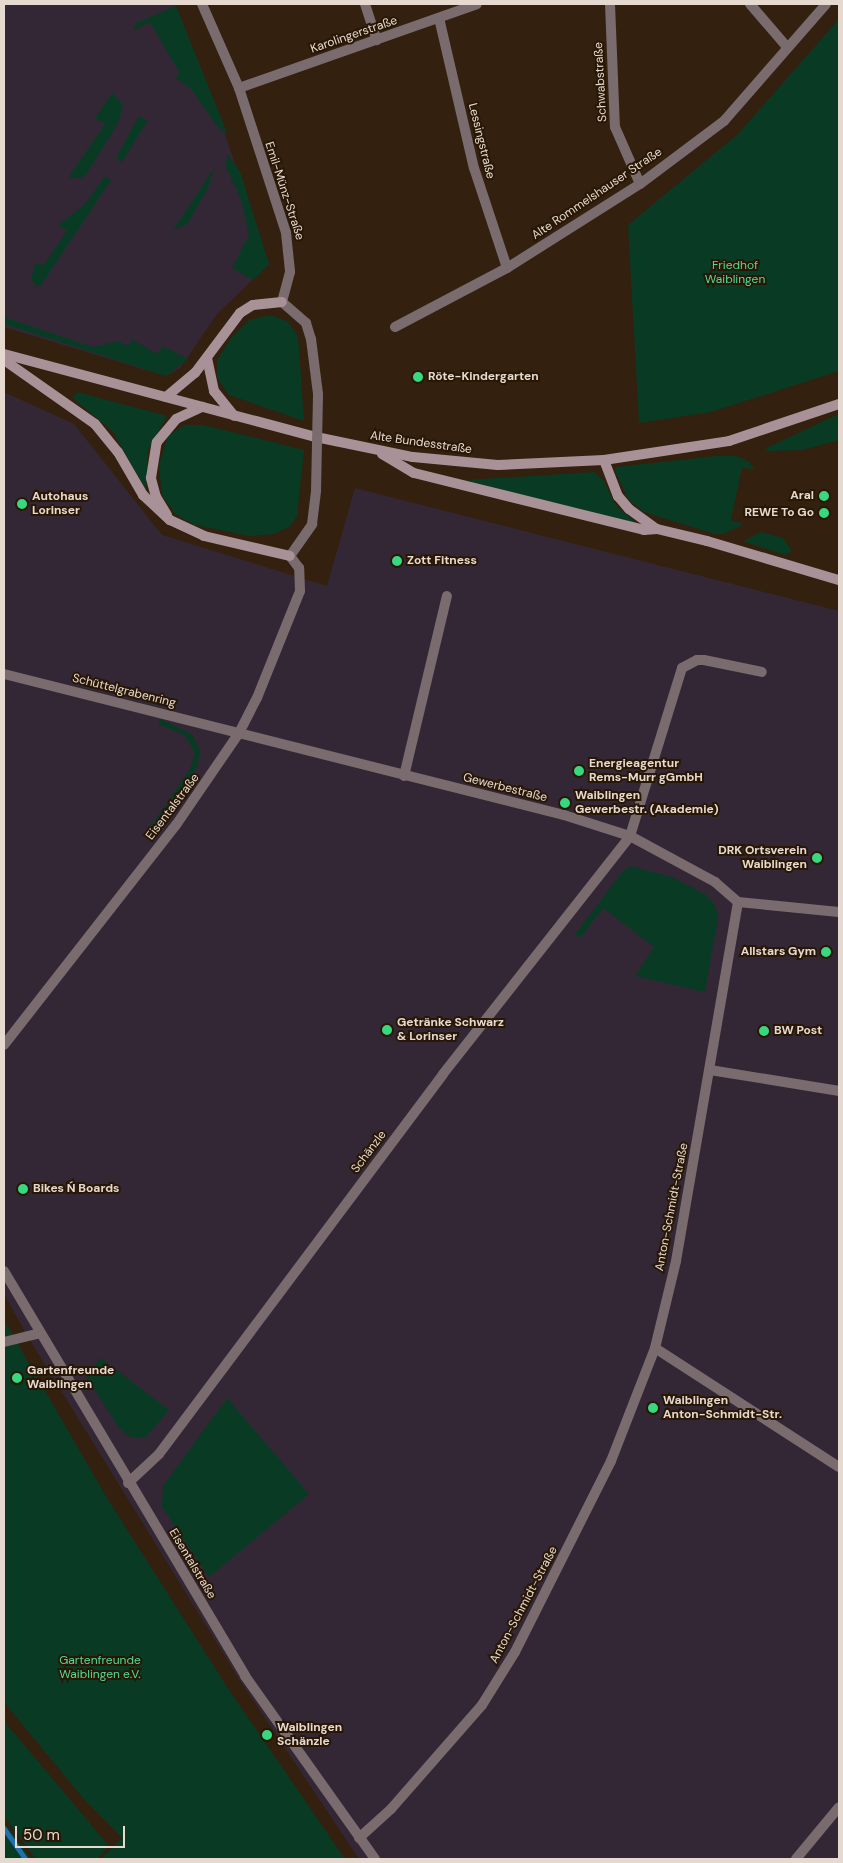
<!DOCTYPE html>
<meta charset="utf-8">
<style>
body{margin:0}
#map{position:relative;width:843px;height:1863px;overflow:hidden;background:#33200f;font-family:"DM Sans",sans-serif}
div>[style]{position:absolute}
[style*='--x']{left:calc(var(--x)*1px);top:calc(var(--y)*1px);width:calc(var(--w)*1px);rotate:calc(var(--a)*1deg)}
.industrial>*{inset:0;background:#342735}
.green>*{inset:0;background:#093b24}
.stream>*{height:4.5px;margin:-2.25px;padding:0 2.25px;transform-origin:2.25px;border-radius:2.25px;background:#216fb1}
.street>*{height:10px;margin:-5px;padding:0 5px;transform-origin:5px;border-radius:5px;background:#796b6e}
.secondary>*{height:10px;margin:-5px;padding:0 5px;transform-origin:5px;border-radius:5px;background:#a89298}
.street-bridge>*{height:10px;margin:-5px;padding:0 5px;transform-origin:5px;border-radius:5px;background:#796b6e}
.dots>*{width:14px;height:14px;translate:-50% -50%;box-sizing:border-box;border:2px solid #291706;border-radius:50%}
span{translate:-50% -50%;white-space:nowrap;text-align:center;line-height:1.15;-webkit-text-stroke:4px #291706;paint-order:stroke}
.street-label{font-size:12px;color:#e6d9cf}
.park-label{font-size:12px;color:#50dc96}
.poi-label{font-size:12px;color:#e6d9cf;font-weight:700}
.left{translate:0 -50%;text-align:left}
.right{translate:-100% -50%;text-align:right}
.frame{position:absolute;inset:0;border:5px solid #e6d9cf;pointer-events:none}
.scale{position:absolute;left:15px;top:1826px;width:110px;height:22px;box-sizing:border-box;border:2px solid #e6d9cf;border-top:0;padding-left:6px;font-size:15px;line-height:18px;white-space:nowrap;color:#e6d9cf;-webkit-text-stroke:4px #291706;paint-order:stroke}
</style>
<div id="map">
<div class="industrial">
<i style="clip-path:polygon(4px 4px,175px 4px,215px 105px,269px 264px,217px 314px,180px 368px,166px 376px,4px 327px)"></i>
<i style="clip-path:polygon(4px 392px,74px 424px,162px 535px,327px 586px,355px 488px,839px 611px,839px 1859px,359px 1859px,239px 1679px,28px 1337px,4px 1294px)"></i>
</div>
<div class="green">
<i style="clip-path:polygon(176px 6px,228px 135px,217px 126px,191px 89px,175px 77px,180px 74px,150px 22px,133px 31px,136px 23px)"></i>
<i style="clip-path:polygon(839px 19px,839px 371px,711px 412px,639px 423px,628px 225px,738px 134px)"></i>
<i style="clip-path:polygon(112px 93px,123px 105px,119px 121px,88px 172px,81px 178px,68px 178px,105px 124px,95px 118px)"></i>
<i style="clip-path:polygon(140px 117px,148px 120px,122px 162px,116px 158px,137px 119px)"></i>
<i style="clip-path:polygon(227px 154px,240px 171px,269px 264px,253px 280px,232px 268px,249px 235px,241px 200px,226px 167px)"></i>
<i style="clip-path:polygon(215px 167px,208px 188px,187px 224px,173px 230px)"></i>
<i style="clip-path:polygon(105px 176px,111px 180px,41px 285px,36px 287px,31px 278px,36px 262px,43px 266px,67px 231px,58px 225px,85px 204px)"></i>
<i style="clip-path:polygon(270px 315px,287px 321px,298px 336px,304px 421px,229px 395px,217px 378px,217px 360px,231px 338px,249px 320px)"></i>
<i style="clip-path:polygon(4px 317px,93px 347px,118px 341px,128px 346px,132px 339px,157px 354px,163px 346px,188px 359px,166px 376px,4px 324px)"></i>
<i style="clip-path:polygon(77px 392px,167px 416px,148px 450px,146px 490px,113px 432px,73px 398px)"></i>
<i style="clip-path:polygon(839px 414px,839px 440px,802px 450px,768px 451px,766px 448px)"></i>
<i style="clip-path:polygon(184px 425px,203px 425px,304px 450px,297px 516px,289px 527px,274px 534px,249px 536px,195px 525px,175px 514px,162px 495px,159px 465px,168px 436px)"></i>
<i style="clip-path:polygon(716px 456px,736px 456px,748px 461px,755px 470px,742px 467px,731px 520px,744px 524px,723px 534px,715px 534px,644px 512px,628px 499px,615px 471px,616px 467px)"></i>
<i style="clip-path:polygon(594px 472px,604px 481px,615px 504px,639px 526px,466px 480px)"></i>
<i style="clip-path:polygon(761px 532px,783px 538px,792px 551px,785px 555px,743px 541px)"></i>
<i style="clip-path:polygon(160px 719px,192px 734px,201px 752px,195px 771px,150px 840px,144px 836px,190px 769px,195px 753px,184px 735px,158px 724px)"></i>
<i style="clip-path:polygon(631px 866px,672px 877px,705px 894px,715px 905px,718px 917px,705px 992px,635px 976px,654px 947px,603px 908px,580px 938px,575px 934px,623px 871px)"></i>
<i style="clip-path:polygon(4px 1320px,107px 1498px,227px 1687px,345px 1859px,101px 1859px,122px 1838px,82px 1797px,4px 1702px)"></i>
<i style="clip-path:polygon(101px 1358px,169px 1410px,146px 1437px,130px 1437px,119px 1428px,85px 1374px)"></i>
<i style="clip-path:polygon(227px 1398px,309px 1494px,209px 1577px,162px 1507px,163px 1486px)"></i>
<i style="clip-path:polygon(4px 1721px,109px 1846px,97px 1859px,36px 1859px,4px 1816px)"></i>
<i style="clip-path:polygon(4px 1822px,9px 1828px,31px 1859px,6px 1859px)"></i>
</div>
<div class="stream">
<i style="--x:4;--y:1828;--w:38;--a:55"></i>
</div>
<div class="street">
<i style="--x:202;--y:4;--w:92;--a:66.2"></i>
<i style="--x:239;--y:88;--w:152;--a:72"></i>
<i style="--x:286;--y:233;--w:39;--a:84"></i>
<i style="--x:290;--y:272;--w:31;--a:105"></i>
<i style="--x:282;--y:302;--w:32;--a:41"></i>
<i style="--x:306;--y:323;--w:17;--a:73"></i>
<i style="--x:311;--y:339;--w:55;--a:82.7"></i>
<i style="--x:365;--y:4;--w:38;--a:72"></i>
<i style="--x:610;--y:4;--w:123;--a:87.7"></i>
<i style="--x:615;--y:127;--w:62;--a:66.3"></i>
<i style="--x:750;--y:4;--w:57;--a:49.3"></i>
<i style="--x:439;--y:18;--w:154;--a:76.9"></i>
<i style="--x:474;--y:168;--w:105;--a:71.7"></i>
<i style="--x:239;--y:88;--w:252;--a:-19.4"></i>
<i style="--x:395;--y:327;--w:127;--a:-27.8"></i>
<i style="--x:507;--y:268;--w:157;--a:-32.3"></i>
<i style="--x:640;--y:184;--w:105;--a:-36.9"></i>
<i style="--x:724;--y:121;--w:155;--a:-48.9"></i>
<i style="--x:4;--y:674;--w:577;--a:14.13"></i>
<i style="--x:564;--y:815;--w:69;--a:17.7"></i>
<i style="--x:630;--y:836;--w:97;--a:28.4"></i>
<i style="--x:715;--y:882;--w:30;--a:41"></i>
<i style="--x:738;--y:902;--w:101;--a:5.7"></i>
<i style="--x:404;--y:776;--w:185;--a:-76.6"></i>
<i style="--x:4;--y:1045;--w:279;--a:-52"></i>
<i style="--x:176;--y:825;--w:112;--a:-55.6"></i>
<i style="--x:239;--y:733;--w:39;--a:-63"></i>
<i style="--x:257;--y:698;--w:115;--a:-68.1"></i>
<i style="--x:300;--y:591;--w:23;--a:-92"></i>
<i style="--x:299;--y:568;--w:15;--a:-127"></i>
<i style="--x:290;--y:556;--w:39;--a:-55"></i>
<i style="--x:312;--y:524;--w:33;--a:-83"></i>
<i style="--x:710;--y:1070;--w:131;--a:9.2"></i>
<i style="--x:4;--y:1271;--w:471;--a:59.2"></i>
<i style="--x:245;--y:1676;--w:224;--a:54.6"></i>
<i style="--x:4;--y:1342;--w:36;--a:-14"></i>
<i style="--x:655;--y:1348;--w:219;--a:32.9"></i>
<i style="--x:128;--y:1483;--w:42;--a:-43.1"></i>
<i style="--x:159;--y:1454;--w:474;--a:-53.2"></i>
<i style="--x:443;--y:1074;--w:303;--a:-51.8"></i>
<i style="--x:630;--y:836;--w:176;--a:-72.8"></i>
<i style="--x:682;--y:668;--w:17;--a:-28"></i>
<i style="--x:697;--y:660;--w:7;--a:0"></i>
<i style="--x:704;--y:660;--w:59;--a:11.7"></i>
<i style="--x:359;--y:1838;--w:43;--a:-42.2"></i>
<i style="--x:391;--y:1809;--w:138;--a:-48.8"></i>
<i style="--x:482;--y:1705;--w:62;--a:-58.1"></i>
<i style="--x:515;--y:1652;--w:214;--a:-63.3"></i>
<i style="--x:611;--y:1461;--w:121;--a:-68.7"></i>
<i style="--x:655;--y:1348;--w:89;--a:-76.4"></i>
<i style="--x:676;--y:1261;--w:364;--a:-80.2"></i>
<i style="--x:796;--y:1859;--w:67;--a:-50.4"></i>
</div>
<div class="secondary">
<i style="--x:4;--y:354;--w:323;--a:14.9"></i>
<i style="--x:316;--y:437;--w:99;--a:11.7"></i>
<i style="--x:413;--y:457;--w:85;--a:5.4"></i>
<i style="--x:498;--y:465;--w:106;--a:-2.7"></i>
<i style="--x:604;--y:460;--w:126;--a:-8.6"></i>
<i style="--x:729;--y:441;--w:116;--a:-18.6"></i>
<i style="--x:207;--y:358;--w:34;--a:78"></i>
<i style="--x:214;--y:391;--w:32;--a:51"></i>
<i style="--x:4;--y:360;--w:111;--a:35.1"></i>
<i style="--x:95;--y:424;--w:36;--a:51"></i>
<i style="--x:118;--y:452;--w:50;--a:59.8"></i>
<i style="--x:143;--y:495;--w:37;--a:43"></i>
<i style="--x:170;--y:520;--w:38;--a:25"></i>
<i style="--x:204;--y:536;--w:88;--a:13.1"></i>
<i style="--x:166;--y:397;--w:38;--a:-40"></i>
<i style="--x:195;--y:373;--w:75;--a:-53.1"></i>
<i style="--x:240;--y:313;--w:15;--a:-32"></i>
<i style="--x:253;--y:305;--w:29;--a:-6"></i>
<i style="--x:382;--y:454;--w:37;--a:31"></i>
<i style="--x:414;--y:473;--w:237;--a:13.9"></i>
<i style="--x:644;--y:530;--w:13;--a:-4"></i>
<i style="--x:657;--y:529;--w:51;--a:13.5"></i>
<i style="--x:707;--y:541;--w:138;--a:16.5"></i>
<i style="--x:604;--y:460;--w:39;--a:69"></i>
<i style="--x:618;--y:496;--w:17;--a:50"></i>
<i style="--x:629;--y:509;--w:34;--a:36"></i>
<i style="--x:167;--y:515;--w:21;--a:-121"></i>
<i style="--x:156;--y:497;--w:20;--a:-105"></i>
<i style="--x:151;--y:478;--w:36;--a:-81"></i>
<i style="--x:157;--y:442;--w:30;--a:-50"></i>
<i style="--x:176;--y:419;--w:29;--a:-25"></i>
</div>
<div class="street-bridge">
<i style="--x:316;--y:491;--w:97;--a:-88.8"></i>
</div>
<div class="dots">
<i style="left:418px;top:377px;background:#38d880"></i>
<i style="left:824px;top:496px;background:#38d880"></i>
<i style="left:22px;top:504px;background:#38d880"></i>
<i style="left:824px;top:513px;background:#38d880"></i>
<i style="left:397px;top:561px;background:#38d880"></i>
<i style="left:579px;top:771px;background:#38d880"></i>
<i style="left:565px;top:803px;background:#38d880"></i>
<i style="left:817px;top:858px;background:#38d880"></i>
<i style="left:826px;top:952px;background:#38d880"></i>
<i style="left:387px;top:1030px;background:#38d880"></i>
<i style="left:764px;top:1031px;background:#38d880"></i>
<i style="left:23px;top:1189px;background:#38d880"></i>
<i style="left:17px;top:1378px;background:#38d880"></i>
<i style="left:653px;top:1408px;background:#38d880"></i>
<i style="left:267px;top:1735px;background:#38d880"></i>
</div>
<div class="street-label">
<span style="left:354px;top:35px;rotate:-19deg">Karolingerstraße</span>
<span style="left:601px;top:82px;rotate:-93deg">Schwabstraße</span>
<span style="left:481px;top:141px;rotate:76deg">Lessingstraße</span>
<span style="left:284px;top:191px;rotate:72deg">Emil-Münz-Straße</span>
<span style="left:597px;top:194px;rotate:-34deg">Alte Rommelshauser Straße</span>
<span style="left:421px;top:443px;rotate:8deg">Alte Bundesstraße</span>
<span style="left:124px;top:691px;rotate:14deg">Schüttelgrabenring</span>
<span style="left:505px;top:788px;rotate:14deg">Gewerbestraße</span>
<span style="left:173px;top:807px;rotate:-53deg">Eisentalstraße</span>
<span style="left:369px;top:1152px;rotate:-53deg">Schänzle</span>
<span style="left:672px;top:1207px;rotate:-79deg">Anton-Schmidt-Straße</span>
<span style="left:192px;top:1564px;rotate:59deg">Eisentalstraße</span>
<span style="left:524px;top:1605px;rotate:-62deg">Anton-Schmidt-Straße</span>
</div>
<div class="park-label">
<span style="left:735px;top:273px">Friedhof<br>Waiblingen</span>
<span style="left:100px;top:1668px">Gartenfreunde<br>Waiblingen e.V.</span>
</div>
<div class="poi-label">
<span class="left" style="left:428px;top:377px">Röte-Kindergarten</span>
<span class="right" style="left:814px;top:496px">Aral</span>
<span class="left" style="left:32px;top:504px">Autohaus<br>Lorinser</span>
<span class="right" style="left:814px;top:513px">REWE To Go</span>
<span class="left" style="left:407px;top:561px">Zott Fitness</span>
<span class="left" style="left:589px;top:771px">Energieagentur<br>Rems-Murr gGmbH</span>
<span class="left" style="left:575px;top:803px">Waiblingen<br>Gewerbestr. (Akademie)</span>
<span class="right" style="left:807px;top:858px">DRK Ortsverein<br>Waiblingen</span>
<span class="right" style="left:816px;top:952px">Allstars Gym</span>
<span class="left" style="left:397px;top:1030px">Getränke Schwarz<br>&amp; Lorinser</span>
<span class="left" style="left:774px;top:1031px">BW Post</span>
<span class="left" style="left:33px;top:1189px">Bikes Ń Boards</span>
<span class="left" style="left:27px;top:1378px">Gartenfreunde<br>Waiblingen</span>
<span class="left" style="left:663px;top:1408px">Waiblingen<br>Anton-Schmidt-Str.</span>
<span class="left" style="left:277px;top:1735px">Waiblingen<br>Schänzle</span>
</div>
<div class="frame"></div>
<div class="scale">50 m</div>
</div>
